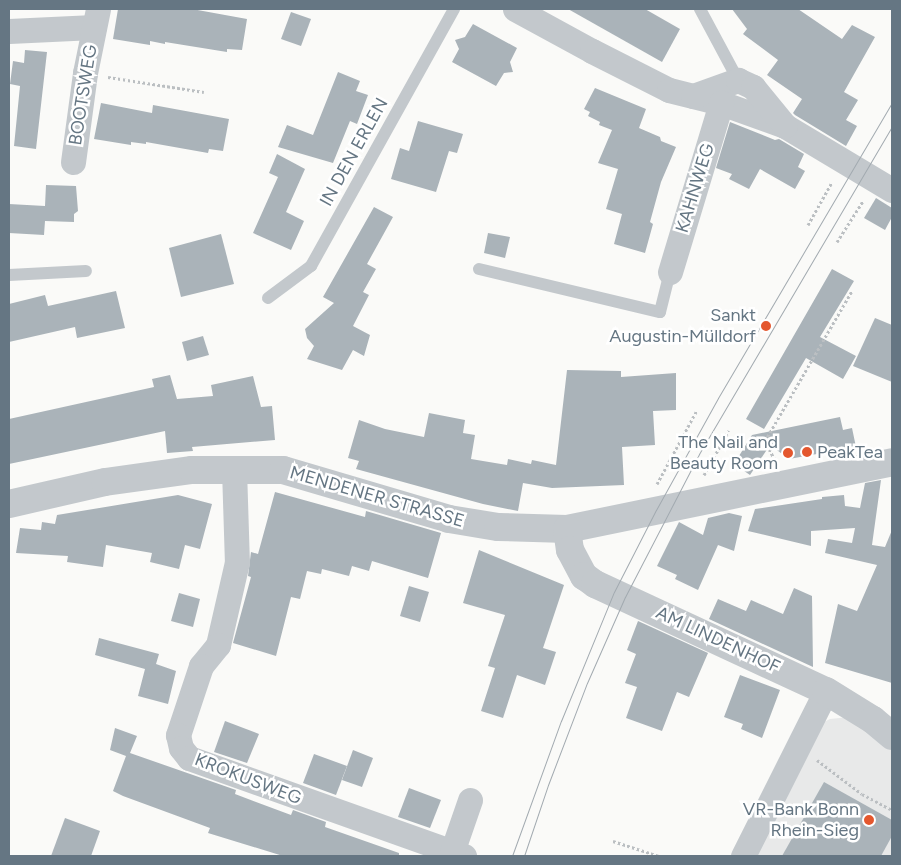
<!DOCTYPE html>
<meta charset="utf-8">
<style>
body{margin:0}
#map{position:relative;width:901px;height:865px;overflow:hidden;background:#fafaf8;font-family:Figtree,sans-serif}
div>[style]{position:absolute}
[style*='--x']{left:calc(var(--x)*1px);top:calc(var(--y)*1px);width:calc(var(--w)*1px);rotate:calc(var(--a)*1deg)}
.built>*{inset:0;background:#e8e9e9}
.building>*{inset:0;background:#aab3b9}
.path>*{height:3px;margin-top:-1.5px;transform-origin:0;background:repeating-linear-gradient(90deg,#bbbfc2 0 2.5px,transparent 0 5px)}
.service>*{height:12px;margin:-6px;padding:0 6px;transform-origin:6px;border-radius:6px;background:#c3c8cc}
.minor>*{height:25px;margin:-12.5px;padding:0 12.5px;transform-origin:12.5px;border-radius:12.5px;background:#c3c8cc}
.tertiary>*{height:28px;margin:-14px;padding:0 14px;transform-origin:14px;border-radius:14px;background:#c3c8cc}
.tram>*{height:1px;margin:-0.5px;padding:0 0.5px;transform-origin:0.5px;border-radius:0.5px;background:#a2aab0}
.dots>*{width:14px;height:14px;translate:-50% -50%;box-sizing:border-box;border:2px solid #fff;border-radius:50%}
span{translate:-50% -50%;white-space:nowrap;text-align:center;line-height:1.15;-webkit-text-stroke:5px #fff;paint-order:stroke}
.street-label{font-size:18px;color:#657683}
.poi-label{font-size:18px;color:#657683}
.right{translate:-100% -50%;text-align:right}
.left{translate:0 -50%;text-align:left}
.frame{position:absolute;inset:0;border:10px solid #657683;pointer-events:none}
</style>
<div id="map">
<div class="built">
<i style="clip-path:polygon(849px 717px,892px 750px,892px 856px,754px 856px,820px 724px,830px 719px)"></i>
</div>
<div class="building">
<i style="clip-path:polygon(118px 9px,192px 9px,247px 19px,242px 50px,227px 49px,227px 52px,165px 42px,165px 44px,150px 41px,150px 45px,113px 39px)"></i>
<i style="clip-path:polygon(568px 9px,645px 9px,680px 29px,662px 62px)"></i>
<i style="clip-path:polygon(732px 9px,798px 9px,842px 39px,852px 25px,875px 37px,844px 92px,858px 100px,846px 120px,857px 126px,846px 146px,795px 115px,793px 113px,802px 99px,767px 75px,778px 60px,743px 34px,747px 29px)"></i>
<i style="clip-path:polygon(291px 12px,311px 19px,301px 46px,281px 39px)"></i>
<i style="clip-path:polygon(473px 24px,517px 48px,510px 62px,513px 72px,504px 73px,496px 86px,452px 62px,459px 49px,455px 40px,465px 37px)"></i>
<i style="clip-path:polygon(25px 50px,47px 52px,36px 149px,14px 146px,20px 86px,10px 84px,13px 61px,24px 63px)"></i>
<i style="clip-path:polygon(338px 72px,360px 81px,356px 91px,368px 95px,357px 124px,350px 121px,333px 163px,278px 147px,287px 125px,313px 135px)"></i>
<i style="clip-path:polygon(595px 88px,646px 109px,639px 128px,660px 137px,661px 141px,676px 147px,661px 182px,650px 222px,653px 224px,645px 253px,614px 244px,622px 214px,606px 209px,618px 169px,598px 163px,612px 130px,599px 125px,600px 122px,588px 116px,590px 112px,584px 109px)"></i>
<i style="clip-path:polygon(101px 103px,152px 113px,153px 105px,229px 119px,223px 151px,209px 149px,208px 153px,146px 142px,146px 144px,131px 142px,131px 145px,94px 139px)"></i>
<i style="clip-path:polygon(418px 121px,463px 134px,457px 153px,449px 151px,436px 192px,391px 179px,400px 148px,409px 151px)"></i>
<i style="clip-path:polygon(730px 122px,775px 140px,779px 139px,804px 154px,798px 167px,805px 171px,795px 189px,760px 169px,749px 189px,729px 179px,732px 174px,716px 168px)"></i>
<i style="clip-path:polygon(277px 154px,305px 169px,286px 212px,304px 221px,291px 250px,253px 233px,278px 177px,269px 173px)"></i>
<i style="clip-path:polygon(46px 185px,76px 186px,78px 211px,74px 214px,74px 222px,45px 221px,44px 235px,9px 233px,9px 204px,45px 206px)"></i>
<i style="clip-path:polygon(876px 198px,892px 208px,892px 217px,885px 230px,864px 218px)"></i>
<i style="clip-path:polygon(374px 207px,393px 217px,367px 264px,376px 269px,363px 292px,369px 295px,353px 326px,370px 335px,364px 356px,353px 350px,342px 370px,307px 359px,314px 346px,307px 338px,305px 329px,334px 303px,323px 297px)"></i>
<i style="clip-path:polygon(488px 233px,510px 237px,505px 258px,484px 253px)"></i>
<i style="clip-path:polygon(221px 234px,234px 284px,181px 297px,169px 248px)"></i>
<i style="clip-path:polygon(832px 269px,854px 281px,820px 337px,856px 356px,843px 379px,806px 358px,764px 429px,746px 419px)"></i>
<i style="clip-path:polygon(116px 291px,125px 328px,77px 338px,75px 327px,9px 342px,9px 304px,45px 295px,48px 306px)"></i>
<i style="clip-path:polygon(875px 318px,892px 325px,892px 382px,853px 366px)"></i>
<i style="clip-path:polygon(203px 336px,209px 355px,187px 361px,182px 342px)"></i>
<i style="clip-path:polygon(567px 370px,621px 371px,621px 377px,676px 373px,676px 410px,653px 411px,655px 445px,622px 447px,624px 485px,552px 488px,523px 483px,518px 511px,483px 504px,356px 469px,359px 461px,348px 458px,359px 420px,385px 429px,424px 437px,429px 413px,465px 420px,463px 433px,475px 435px,471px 459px,507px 465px,508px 459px,531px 464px,532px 460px,556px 465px)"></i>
<i style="clip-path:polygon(170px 375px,177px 399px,213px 396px,211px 385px,253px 376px,261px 407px,272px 406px,275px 440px,192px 447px,193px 451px,167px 453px,165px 431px,9px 464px,9px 419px,154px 387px,152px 379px)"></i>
<i style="clip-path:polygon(840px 417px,843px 430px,852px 428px,856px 447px,789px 459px,770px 445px,750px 475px,734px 464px,752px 435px)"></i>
<i style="clip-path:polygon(881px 480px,872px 545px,885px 547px,892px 530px,892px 683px,825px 663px,838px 604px,857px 611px,877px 565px,825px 553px,828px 539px,852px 543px,855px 528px,811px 531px,811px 546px,748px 531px,755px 509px,822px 499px,822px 497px,844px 495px,845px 506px,860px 508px,865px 483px)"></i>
<i style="clip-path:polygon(275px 492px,365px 517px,366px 511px,441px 533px,428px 578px,372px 561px,369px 571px,352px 566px,349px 576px,322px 569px,321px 574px,307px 571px,300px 599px,291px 597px,276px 656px,233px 643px,251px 577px,248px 576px,251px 552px,258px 554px)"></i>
<i style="clip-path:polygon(178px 495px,212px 504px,200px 549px,185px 545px,179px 569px,150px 562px,152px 553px,106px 545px,103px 567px,67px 562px,68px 556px,16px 553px,20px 528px,41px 530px,42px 522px,55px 524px,57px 515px)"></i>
<i style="clip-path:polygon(729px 513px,742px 516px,734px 551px,718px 545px,698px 590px,675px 579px,677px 575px,657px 566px,679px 522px,703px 535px,708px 518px)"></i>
<i style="clip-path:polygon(479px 550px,564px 585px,543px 648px,556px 652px,545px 685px,517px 675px,503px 718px,481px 711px,495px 668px,488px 666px,505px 615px,463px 603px)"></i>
<i style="clip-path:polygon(409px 586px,429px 592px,420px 622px,400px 616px)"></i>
<i style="clip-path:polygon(794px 588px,812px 596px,813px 667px,709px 619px,718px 599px,746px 611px,751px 600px,783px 614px)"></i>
<i style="clip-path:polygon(179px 593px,200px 599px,193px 627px,171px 621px)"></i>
<i style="clip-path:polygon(638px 621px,708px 653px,689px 697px,677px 692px,662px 731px,626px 718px,637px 687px,625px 683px,636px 654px,627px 650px)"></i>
<i style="clip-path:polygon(99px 638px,159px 654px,156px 664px,176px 671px,168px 704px,138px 696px,145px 669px,95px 655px)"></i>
<i style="clip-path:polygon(740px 675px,780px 690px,762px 738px,741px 729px,743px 724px,724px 717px)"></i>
<i style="clip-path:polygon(225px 721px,259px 734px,247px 763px,214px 752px)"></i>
<i style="clip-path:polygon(115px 728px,137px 736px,130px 753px,236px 790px,235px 794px,291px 815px,293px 810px,326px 822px,325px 827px,399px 853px,399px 856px,283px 856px,208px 833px,210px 828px,123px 796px,113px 791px,126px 756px,110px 750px)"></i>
<i style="clip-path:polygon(353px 750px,373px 758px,362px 787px,342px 780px)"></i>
<i style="clip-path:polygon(314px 754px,347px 766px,336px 795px,303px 783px)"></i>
<i style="clip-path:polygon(824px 782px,892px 820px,892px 836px,881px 856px,782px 856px)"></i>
<i style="clip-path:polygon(409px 788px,441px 800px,430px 828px,398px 817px)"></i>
<i style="clip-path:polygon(65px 818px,100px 831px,91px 856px,51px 856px)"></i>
</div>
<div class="path">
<i style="--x:108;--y:77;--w:97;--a:8.9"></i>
<i style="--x:808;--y:225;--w:49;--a:-60.8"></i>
<i style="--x:837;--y:242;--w:49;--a:-57.6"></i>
<i style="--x:775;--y:460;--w:21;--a:-118"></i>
<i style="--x:765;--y:441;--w:173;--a:-59.9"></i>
<i style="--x:704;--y:475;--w:51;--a:-60.9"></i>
<i style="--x:657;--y:484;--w:84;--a:-61.6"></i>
<i style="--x:817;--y:760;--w:56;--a:37.1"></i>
<i style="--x:862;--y:794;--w:34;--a:28"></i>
<i style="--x:613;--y:841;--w:48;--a:18.1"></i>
</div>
<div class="service">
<i style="--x:700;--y:9;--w:81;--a:61.8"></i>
<i style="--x:479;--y:269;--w:186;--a:13.4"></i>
<i style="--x:660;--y:312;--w:41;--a:-76"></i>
<i style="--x:9;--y:275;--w:77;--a:-3"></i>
<i style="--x:268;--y:298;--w:54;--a:-36.7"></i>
<i style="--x:311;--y:266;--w:294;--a:-60.9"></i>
</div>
<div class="minor">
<i style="--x:515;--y:9;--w:88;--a:28.6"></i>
<i style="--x:592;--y:51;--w:86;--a:26.9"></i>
<i style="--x:669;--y:90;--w:54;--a:14"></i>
<i style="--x:721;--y:103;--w:68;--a:19.8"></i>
<i style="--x:785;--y:126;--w:125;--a:30.9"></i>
<i style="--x:9;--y:31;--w:85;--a:-2.7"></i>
<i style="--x:693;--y:96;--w:48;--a:-19.6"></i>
<i style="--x:738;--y:80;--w:17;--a:25"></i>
<i style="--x:753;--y:87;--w:50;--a:50.6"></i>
<i style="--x:73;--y:162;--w:90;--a:-82.3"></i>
<i style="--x:85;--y:73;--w:65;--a:-78.5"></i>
<i style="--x:670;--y:272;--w:177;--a:-73.2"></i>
<i style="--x:234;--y:469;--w:93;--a:88.2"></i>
<i style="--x:237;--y:562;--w:85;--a:102.9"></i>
<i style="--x:218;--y:645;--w:27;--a:129"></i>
<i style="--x:201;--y:666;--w:73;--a:108.4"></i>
<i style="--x:178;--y:735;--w:13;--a:77"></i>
<i style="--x:181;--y:748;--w:13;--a:51"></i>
<i style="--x:189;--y:758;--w:292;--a:19.6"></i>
<i style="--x:452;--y:852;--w:55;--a:-70.9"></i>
<i style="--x:743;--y:856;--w:185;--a:-63.3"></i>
</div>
<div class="tertiary">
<i style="--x:9;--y:504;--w:98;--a:-12.9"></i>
<i style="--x:105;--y:482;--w:88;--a:-7.9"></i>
<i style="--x:192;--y:470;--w:91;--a:0"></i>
<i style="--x:283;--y:470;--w:173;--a:16.4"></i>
<i style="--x:449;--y:519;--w:50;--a:9.3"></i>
<i style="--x:498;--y:527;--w:69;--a:1.7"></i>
<i style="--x:567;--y:529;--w:332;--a:-11.6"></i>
<i style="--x:567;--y:529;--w:21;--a:82"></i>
<i style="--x:570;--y:550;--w:30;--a:62"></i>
<i style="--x:584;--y:576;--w:14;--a:36"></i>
<i style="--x:595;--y:584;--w:255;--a:24.9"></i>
<i style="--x:826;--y:691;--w:55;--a:31.7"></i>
<i style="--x:873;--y:720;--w:25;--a:40"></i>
</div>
<div class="tram">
<i style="--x:512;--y:856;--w:144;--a:-70.1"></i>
<i style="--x:561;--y:721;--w:139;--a:-67.7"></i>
<i style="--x:614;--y:592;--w:92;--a:-62.9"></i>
<i style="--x:656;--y:510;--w:128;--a:-61"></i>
<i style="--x:718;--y:398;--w:342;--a:-59.5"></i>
<i style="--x:524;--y:856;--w:75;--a:-71.3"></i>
<i style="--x:548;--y:785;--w:109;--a:-69.1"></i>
<i style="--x:587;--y:683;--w:94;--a:-66.2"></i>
<i style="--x:625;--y:597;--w:161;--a:-62.6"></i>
<i style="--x:699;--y:454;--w:381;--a:-59.5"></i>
</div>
<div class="dots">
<i style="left:766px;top:326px;background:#e4572e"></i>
<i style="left:807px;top:452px;background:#e4572e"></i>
<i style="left:788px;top:453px;background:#e4572e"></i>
<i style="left:869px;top:820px;background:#e4572e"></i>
</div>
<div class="street-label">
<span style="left:83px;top:95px;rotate:-81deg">BOOTSWEG</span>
<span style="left:354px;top:152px;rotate:-61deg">IN DEN ERLEN</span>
<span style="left:695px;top:188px;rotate:-73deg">KAHNWEG</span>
<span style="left:377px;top:497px;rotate:16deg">MENDENER STRASSE</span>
<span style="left:718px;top:640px;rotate:25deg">AM LINDENHOF</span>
<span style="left:248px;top:779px;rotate:21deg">KROKUSWEG</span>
</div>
<div class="poi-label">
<span class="right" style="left:756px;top:326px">Sankt<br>Augustin-Mülldorf</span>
<span class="right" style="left:778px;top:453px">The Nail and<br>Beauty Room</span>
<span class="left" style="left:817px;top:452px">PeakTea</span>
<span class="right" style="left:859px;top:820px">VR-Bank Bonn<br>Rhein-Sieg</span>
</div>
<div class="frame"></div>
</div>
